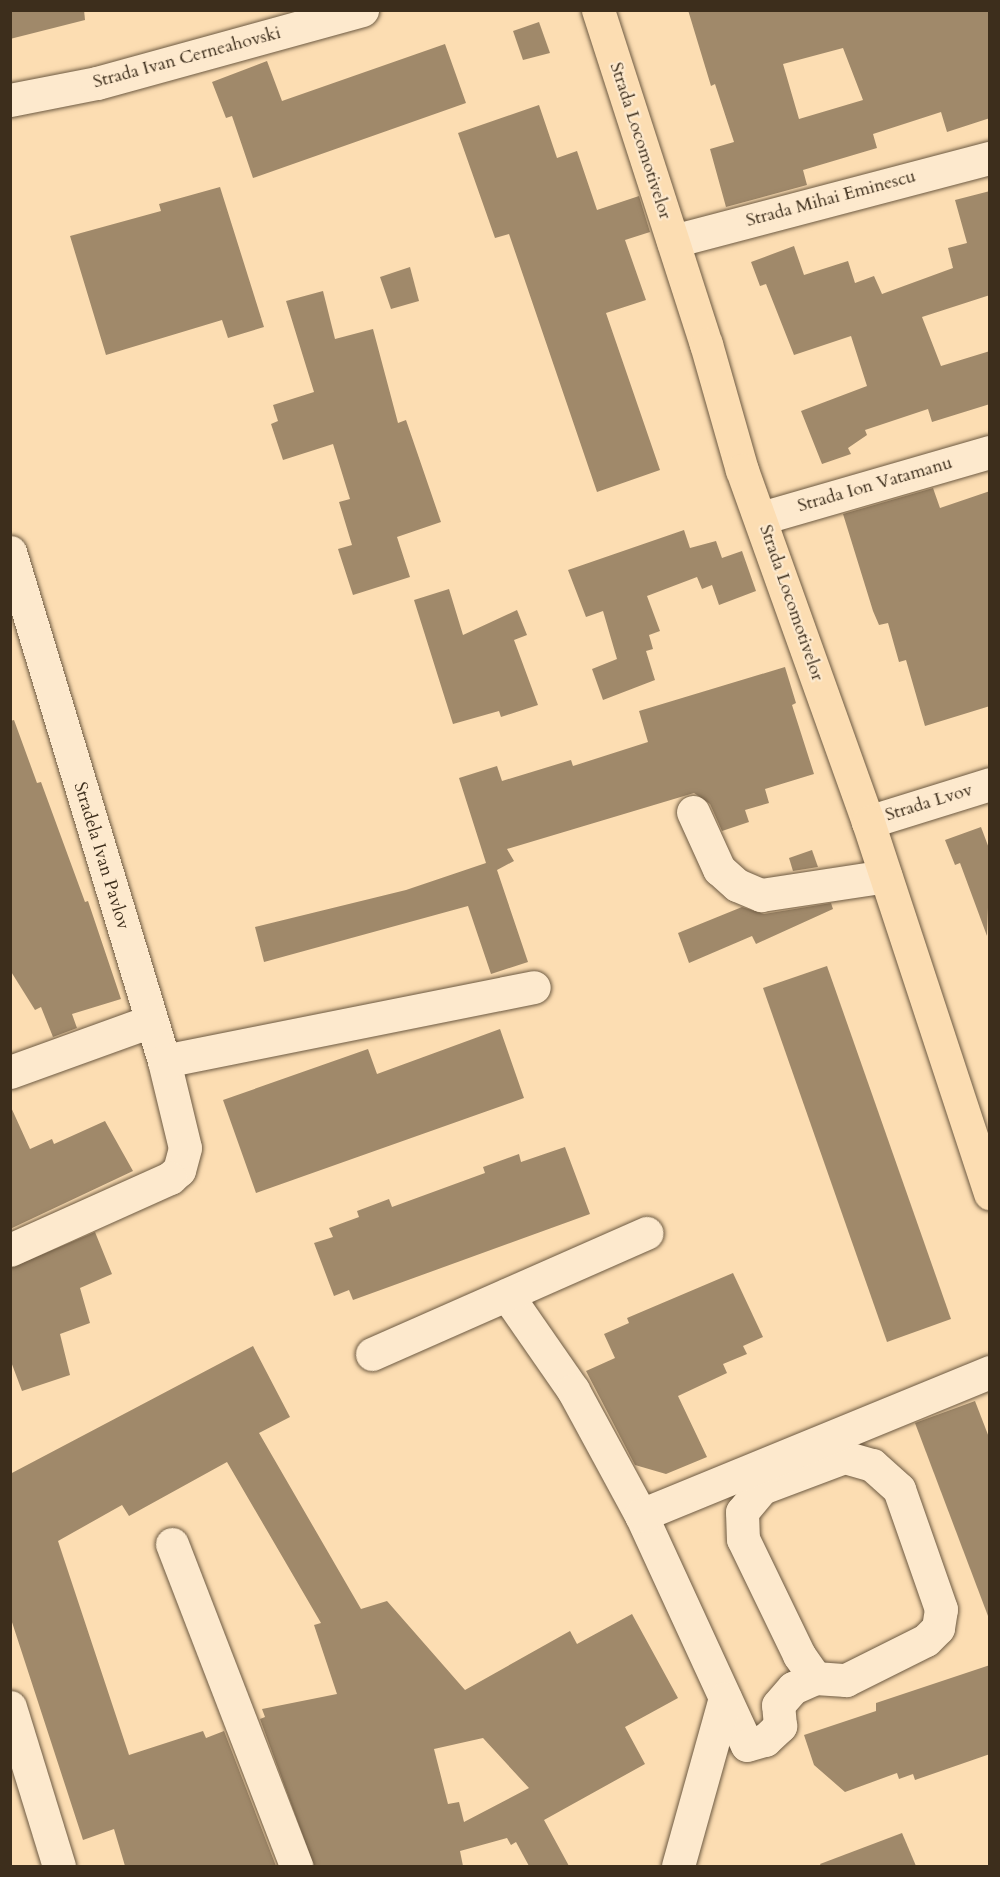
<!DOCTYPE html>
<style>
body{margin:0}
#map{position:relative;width:1000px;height:1877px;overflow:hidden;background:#fcddb2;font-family:Cardo,serif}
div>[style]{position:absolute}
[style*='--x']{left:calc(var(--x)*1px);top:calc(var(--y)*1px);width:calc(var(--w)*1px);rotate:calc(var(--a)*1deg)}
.building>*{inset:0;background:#a0896a}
.roads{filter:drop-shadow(0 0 2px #6d5a42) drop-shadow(0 0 2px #6d5a42)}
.minor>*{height:33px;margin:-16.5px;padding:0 16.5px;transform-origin:16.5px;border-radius:16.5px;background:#fde9cd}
.major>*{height:33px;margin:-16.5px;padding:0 16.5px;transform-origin:16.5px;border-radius:16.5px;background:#fcddb2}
span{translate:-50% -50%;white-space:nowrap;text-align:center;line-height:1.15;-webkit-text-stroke:4.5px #fde9cd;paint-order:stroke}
.street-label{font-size:18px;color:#3d2e1c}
.frame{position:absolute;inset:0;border:12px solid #3d2e1c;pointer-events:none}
</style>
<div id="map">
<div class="building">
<i style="clip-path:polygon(10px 10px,84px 10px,85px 20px,10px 39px)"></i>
<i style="clip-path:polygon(evenodd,688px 10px,990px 10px,990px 118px,947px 132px,941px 112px,873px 134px,877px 148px,803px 170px,807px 185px,726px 207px,710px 149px,734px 142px,715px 84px,711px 86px,688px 10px,843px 48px,863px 100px,799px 119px,783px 64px,843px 48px)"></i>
<i style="clip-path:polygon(539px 22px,550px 53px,523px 60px,513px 31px)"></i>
<i style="clip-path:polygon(445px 44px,466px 103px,253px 178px,232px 116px,226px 118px,212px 82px,267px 61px,282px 101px)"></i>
<i style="clip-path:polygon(539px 105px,557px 158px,577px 151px,597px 210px,639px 196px,650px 232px,625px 240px,646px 300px,606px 313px,660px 470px,597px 492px,509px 234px,495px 238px,458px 133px)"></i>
<i style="clip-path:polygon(220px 187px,264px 327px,228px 338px,222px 320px,106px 355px,70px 236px,161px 211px,159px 204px)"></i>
<i style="clip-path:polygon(990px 191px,990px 295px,922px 317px,941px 366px,990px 351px,990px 404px,932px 422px,928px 409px,865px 430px,867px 435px,848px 448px,851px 454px,822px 464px,801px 411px,867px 386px,851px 336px,794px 355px,766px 284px,760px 286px,751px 262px,794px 246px,804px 275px,848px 261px,855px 283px,874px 276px,882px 294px,953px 268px,948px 248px,967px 243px,955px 200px)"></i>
<i style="clip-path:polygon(410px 267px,419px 301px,391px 309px,380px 277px)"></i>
<i style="clip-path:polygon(323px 291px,335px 339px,373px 329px,398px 423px,406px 420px,441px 522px,397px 537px,410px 577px,353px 595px,338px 549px,352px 545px,339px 502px,350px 499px,333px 444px,283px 460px,271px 424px,278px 421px,273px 405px,314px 392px,286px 301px)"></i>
<i style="clip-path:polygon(933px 488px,940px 508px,990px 491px,990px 706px,925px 726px,906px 660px,899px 662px,888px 623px,879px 625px,873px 611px,843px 514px)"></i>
<i style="clip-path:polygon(684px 530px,690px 548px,716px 541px,722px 558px,742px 551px,756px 591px,719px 605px,712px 585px,702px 589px,697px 577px,647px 596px,660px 631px,649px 635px,653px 649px,646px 651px,655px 680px,603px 700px,592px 669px,617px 659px,603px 611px,586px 617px,568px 570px)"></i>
<i style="clip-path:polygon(449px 589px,463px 635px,517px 610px,527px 635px,514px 640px,538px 705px,501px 717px,499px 711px,453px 724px,414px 600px)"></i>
<i style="clip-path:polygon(785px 667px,796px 703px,792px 705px,814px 774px,765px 789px,769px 803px,745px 810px,749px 822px,722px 831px,710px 804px,694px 793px,507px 849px,514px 861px,497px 870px,528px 962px,491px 974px,468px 906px,264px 962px,255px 927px,406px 890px,486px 863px,459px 778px,497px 766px,502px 781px,571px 760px,573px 766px,648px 742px,639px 711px)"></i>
<i style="clip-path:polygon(14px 720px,37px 783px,41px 782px,85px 902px,88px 901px,121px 999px,72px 1014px,77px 1028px,53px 1037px,41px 1007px,35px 1010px,10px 970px,10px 721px)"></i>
<i style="clip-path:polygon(981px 827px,990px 851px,987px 936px,960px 863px,955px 865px,945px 840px)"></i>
<i style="clip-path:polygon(812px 850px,818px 867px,793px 871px,789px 858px)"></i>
<i style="clip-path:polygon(831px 903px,833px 909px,756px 944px,752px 936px,689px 963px,678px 933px,742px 907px,764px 914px)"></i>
<i style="clip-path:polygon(827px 966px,951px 1319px,887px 1342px,763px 988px)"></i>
<i style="clip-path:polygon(500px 1029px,524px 1098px,256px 1193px,223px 1100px,368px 1049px,377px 1074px)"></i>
<i style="clip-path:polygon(10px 1105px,30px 1149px,52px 1139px,54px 1144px,105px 1121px,133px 1171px,10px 1229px)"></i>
<i style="clip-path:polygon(565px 1147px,590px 1214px,353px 1300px,349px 1290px,334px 1296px,314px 1243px,333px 1237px,329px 1228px,359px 1217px,357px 1211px,389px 1199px,392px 1207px,485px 1173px,483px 1167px,519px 1154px,521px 1162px)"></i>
<i style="clip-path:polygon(95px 1232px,112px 1274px,80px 1288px,90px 1323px,60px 1334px,70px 1375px,22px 1391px,10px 1359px,10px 1268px)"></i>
<i style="clip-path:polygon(733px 1273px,763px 1337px,743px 1346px,747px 1354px,723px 1364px,727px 1373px,678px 1396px,707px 1457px,666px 1474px,635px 1465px,586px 1371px,615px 1358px,604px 1334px,629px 1323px,627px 1318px)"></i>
<i style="clip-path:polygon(evenodd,253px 1346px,290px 1417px,259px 1433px,361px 1609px,387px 1601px,465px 1690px,570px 1631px,577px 1644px,632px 1614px,678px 1698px,625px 1727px,645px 1764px,544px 1820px,569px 1866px,529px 1866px,516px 1842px,511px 1845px,507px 1838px,460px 1851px,463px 1866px,314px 1866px,260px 1719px,265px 1717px,262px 1709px,337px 1694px,314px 1625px,321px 1623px,227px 1462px,129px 1516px,122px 1505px,58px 1541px,129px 1755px,203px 1731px,206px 1738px,224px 1731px,276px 1866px,125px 1866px,114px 1829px,83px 1840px,10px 1616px,10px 1474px,253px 1346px,483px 1738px,529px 1788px,464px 1822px,459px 1802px,448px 1804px,434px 1749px,483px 1738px)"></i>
<i style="clip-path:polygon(975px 1401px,990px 1440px,988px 1616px,915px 1423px)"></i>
<i style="clip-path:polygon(990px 1665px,990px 1754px,915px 1780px,913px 1774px,899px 1779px,897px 1773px,845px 1792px,814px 1765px,804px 1735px,876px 1711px,876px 1703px)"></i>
<i style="clip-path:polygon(902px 1833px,916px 1866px,821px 1866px,820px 1864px)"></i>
</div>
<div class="roads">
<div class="minor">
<i style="--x:10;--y:100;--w:89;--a:-11.1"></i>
<i style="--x:97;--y:83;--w:275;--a:-15.4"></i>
<i style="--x:673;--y:241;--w:328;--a:-14.7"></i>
<i style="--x:761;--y:518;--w:238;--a:-16.1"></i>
<i style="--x:10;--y:552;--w:532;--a:73.17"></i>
<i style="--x:164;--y:1061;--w:89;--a:76.4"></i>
<i style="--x:185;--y:1148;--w:23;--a:105"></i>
<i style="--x:179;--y:1170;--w:12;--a:138"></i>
<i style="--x:170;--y:1178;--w:175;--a:155.8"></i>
<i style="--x:693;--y:812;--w:63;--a:65.5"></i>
<i style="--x:719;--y:869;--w:24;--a:42"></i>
<i style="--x:737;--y:885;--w:26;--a:23"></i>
<i style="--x:761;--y:895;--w:126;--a:-8.6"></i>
<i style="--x:868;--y:822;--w:128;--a:-17.3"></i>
<i style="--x:164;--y:1061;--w:377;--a:-11.3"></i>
<i style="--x:10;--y:1072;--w:150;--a:-19.9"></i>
<i style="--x:507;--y:1295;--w:116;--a:55.2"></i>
<i style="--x:573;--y:1390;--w:142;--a:61.5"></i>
<i style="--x:641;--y:1515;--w:253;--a:65.3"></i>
<i style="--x:747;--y:1745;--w:19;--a:-16"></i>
<i style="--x:765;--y:1740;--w:21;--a:-43"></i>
<i style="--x:780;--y:1726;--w:21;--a:-95"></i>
<i style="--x:778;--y:1705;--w:23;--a:-49"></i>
<i style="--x:793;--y:1688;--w:24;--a:-24"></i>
<i style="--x:815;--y:1678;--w:31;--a:4"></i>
<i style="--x:846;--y:1680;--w:89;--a:-26.6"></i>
<i style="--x:926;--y:1640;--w:17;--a:-45"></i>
<i style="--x:938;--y:1628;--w:19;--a:-81"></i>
<i style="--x:941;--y:1609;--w:127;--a:-109.3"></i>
<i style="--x:899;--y:1489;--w:36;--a:-138"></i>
<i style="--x:872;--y:1465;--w:29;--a:-164"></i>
<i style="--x:844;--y:1457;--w:88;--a:159.3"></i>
<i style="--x:762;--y:1488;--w:31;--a:130"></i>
<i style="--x:742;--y:1512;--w:27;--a:88"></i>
<i style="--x:743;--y:1539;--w:129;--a:64.2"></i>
<i style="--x:799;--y:1655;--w:28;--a:55"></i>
<i style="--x:372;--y:1354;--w:300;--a:-23.8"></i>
<i style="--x:641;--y:1515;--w:377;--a:-22.3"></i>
<i style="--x:172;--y:1544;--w:345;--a:68.9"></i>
<i style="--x:10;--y:1707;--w:166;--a:72.9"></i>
<i style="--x:678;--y:1866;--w:174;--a:-74.4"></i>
</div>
<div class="major">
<i style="--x:598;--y:10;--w:351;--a:72.1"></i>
<i style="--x:706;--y:344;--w:131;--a:74.1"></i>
<i style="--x:742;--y:470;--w:374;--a:70.3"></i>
<i style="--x:868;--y:822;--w:391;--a:71.8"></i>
</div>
</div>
<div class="street-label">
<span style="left:187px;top:58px;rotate:-15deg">Strada Ivan Cerneahovski</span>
<span style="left:640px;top:141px;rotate:72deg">Strada Locomotivelor</span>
<span style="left:831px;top:199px;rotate:-15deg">Strada Mihai Eminescu</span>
<span style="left:875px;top:485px;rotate:-16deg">Strada Ion Vatamanu</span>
<span style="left:791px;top:603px;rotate:71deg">Strada Locomotivelor</span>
<span style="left:929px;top:803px;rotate:-17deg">Strada Lvov</span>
<span style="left:101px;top:856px;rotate:73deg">Stradela Ivan Pavlov</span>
</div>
<div class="frame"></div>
</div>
